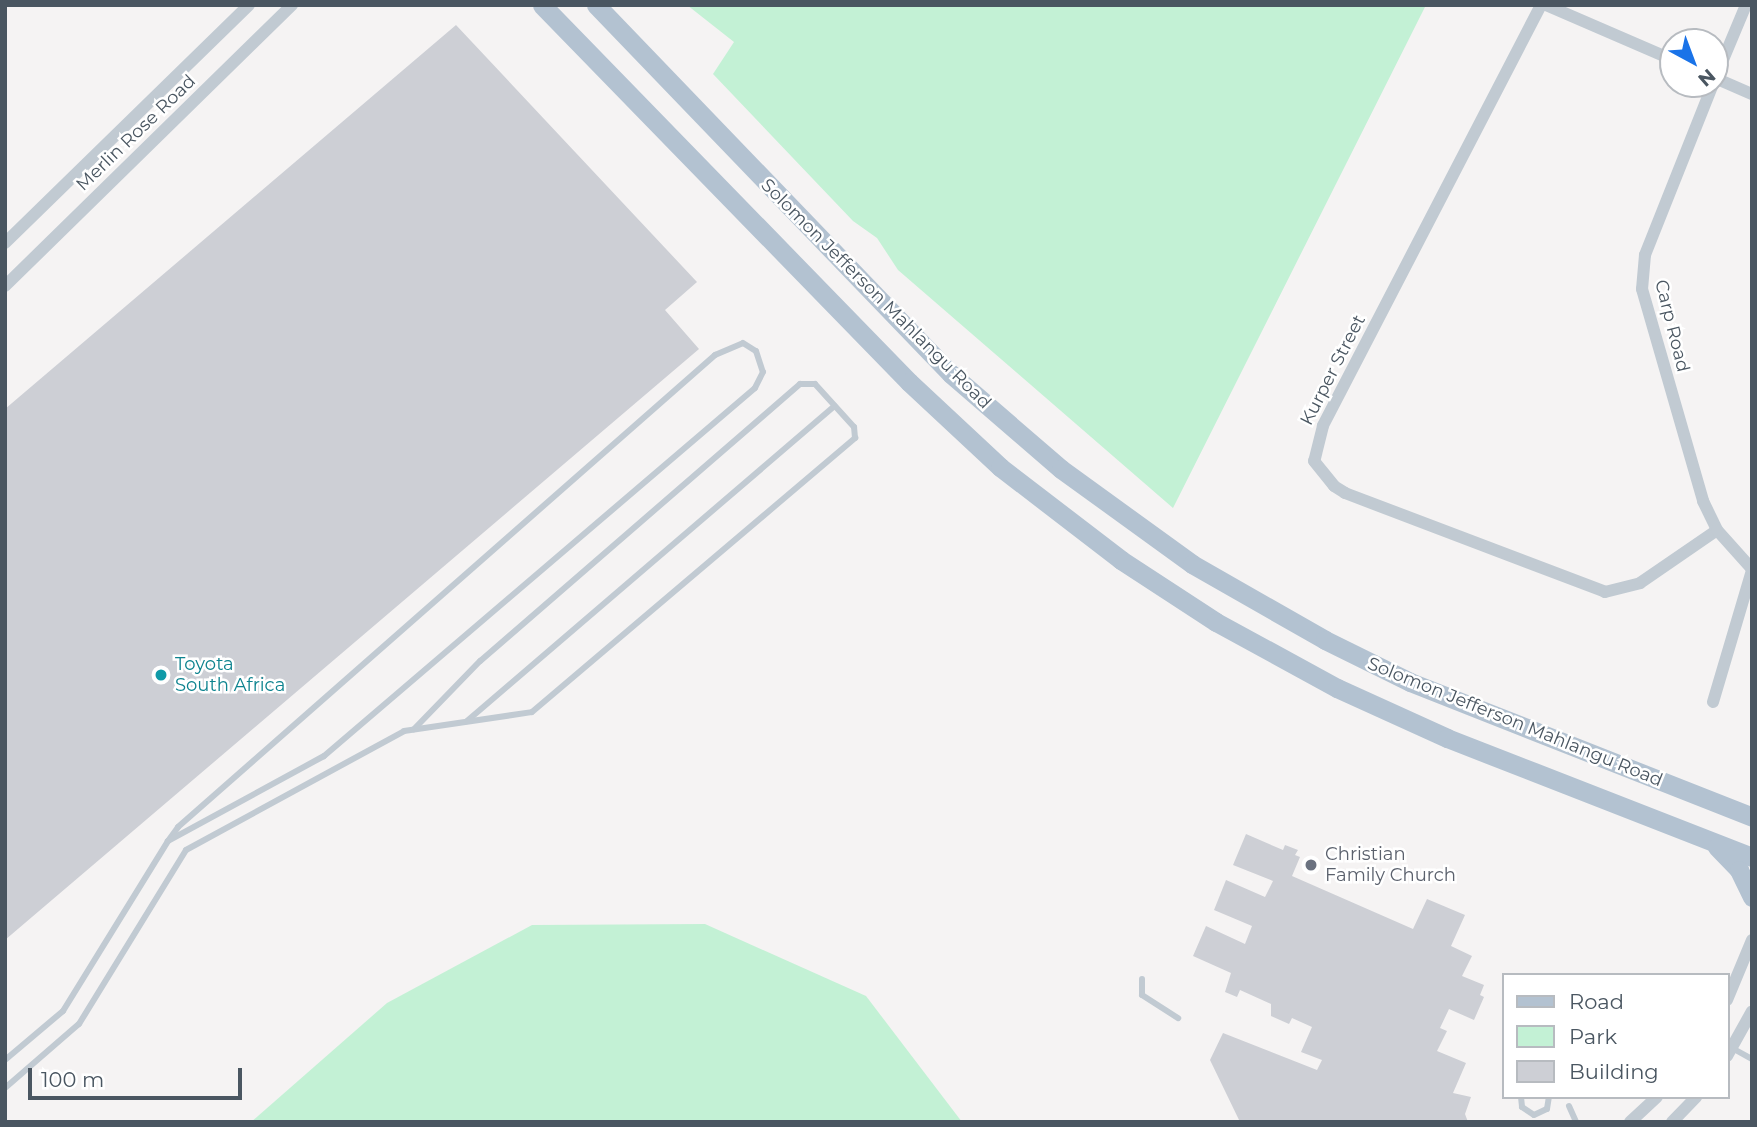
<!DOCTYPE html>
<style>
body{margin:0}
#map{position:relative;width:1757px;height:1127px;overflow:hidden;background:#f5f3f3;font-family:Montserrat,sans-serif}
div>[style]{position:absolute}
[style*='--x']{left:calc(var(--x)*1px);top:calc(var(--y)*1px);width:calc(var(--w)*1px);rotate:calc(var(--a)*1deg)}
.green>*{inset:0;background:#c3f1d5}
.building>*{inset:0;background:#cdcfd5}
.lane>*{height:6px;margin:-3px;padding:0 3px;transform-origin:3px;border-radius:3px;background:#c1cad2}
.street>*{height:12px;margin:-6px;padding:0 6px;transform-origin:6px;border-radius:6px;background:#c1cad2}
.primary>*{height:19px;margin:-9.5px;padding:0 9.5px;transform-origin:9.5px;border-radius:9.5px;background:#b3c2d1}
.dots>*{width:19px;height:19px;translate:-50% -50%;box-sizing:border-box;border:4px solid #fff;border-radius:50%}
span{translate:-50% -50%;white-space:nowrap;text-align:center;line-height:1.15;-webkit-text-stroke:5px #fff;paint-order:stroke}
.street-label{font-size:18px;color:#4a5661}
.culture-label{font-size:18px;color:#0d838f}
.left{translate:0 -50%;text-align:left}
.worship-label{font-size:18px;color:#5b616d}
.frame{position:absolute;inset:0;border:7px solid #4a5661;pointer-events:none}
.legend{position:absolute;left:1502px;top:973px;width:228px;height:126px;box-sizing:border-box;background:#fff;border:2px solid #b7bbc0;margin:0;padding:9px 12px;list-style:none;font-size:21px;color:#4a5661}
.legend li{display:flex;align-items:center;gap:14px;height:35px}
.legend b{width:35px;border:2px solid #b7bbc0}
.north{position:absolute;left:1659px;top:28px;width:70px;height:70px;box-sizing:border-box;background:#fff;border:2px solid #b7bbc0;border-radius:50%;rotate:139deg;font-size:19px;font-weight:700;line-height:28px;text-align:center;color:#4a5661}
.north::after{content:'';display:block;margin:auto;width:24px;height:32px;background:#1a73e8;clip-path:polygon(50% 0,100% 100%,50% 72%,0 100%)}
.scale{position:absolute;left:28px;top:1068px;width:214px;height:32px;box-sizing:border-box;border:4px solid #4a5661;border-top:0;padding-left:9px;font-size:21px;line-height:24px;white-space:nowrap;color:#4a5661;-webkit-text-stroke:5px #fff;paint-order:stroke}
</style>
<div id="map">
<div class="green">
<i style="clip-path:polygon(687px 5px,1426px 5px,1173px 508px,898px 270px,877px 238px,853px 221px,713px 74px,734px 42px)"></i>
<i style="clip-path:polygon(705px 924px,866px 996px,962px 1122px,251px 1122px,387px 1003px,532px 925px)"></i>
</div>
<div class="building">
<i style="clip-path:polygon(456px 25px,697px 282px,665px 310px,699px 349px,5px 940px,5px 409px)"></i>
<i style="clip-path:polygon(1246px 834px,1283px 850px,1285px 845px,1298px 850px,1295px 855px,1300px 857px,1292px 876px,1413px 929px,1427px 899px,1465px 915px,1451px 946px,1472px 956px,1462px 976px,1484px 985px,1480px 995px,1484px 997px,1474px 1020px,1449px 1009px,1440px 1028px,1447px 1031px,1437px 1051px,1466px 1063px,1453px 1093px,1471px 1097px,1465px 1114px,1468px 1122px,1240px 1122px,1210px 1060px,1223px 1033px,1317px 1070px,1322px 1060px,1301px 1052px,1312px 1027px,1292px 1018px,1289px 1024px,1271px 1016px,1271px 1004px,1240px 990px,1237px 997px,1225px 992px,1231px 973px,1193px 956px,1206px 926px,1245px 944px,1252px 926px,1214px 910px,1226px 880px,1265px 897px,1273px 881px,1233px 865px)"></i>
</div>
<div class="lane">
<i style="--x:467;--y:721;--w:484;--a:-40.6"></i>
<i style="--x:1142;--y:979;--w:16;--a:90"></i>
<i style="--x:1142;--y:995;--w:43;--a:32.6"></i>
<i style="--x:1732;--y:1048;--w:23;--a:29"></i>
<i style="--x:5;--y:1060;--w:76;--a:-40.2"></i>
<i style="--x:63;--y:1011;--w:200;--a:-58.3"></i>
<i style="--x:168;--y:841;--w:17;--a:-54"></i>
<i style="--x:178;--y:827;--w:715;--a:-41.31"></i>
<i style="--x:715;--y:355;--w:30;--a:-23"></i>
<i style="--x:743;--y:343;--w:15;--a:32"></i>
<i style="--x:756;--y:351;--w:22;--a:72"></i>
<i style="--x:763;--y:372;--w:18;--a:117"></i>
<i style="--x:755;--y:388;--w:567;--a:139.51"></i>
<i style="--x:324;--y:756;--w:178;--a:151.4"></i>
<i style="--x:5;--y:1088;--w:98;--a:-40.9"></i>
<i style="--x:79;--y:1024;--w:204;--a:-58.4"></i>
<i style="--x:186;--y:850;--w:248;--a:-28.6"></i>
<i style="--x:404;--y:731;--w:129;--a:-8.4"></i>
<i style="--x:532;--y:712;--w:424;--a:-40.3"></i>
<i style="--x:855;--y:438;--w:11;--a:-95"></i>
<i style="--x:854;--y:427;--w:58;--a:-132.2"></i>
<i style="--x:815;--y:384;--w:15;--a:180"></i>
<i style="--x:800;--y:384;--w:423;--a:139.1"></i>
<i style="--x:480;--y:661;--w:95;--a:134.1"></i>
<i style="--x:1521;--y:1097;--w:10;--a:84"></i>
<i style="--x:1522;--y:1107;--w:14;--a:34"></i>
<i style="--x:1534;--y:1115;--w:14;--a:-25"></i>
<i style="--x:1547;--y:1109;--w:12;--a:-81"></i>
<i style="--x:1569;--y:1106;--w:17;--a:66"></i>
</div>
<div class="street">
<i style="--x:1541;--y:5;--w:474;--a:117.4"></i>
<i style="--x:1323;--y:426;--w:36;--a:104"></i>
<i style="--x:1314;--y:461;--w:32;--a:51"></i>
<i style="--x:1334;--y:486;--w:13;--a:32"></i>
<i style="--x:1345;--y:493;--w:278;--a:20.8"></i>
<i style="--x:1605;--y:592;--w:36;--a:-14"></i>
<i style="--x:1640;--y:583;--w:93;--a:-34.5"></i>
<i style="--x:1546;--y:5;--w:138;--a:23.4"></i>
<i style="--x:1715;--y:78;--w:40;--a:23.4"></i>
<i style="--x:1715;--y:79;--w:80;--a:-67.3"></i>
<i style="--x:1713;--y:84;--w:184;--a:111.7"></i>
<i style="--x:1645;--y:255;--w:34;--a:95"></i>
<i style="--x:1642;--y:289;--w:221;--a:73.9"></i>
<i style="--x:1703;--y:501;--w:32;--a:64"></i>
<i style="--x:1717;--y:530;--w:52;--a:48.1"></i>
<i style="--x:5;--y:243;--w:341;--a:-44.3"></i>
<i style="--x:5;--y:286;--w:402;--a:-44.4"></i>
<i style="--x:1713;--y:702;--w:138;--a:-73.5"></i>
<i style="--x:1727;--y:1000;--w:65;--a:-67.4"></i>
<i style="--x:1727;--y:1056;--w:51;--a:-60.9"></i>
<i style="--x:1630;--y:1122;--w:37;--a:-43"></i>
<i style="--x:1672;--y:1122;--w:35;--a:-46"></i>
</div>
<div class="primary">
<i style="--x:542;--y:5;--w:526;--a:45.77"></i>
<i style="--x:909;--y:382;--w:125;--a:43"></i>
<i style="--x:1000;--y:467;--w:153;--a:37.5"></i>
<i style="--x:1121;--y:560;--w:113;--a:33.1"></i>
<i style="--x:1216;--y:622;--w:138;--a:28.6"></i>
<i style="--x:1337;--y:688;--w:121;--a:24.4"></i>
<i style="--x:1447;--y:738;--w:327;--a:21.3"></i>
<i style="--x:596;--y:5;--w:512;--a:46.11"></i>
<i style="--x:951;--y:374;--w:145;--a:40.8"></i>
<i style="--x:1061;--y:469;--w:162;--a:35.9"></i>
<i style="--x:1192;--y:564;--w:153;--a:29.7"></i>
<i style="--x:1325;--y:640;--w:95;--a:26.3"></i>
<i style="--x:1410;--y:682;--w:368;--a:21.5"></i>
<i style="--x:1717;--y:847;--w:32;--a:46"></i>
<i style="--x:1739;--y:870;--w:30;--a:64"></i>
</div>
<div class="dots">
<i style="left:161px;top:675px;background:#0f9aa8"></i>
<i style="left:1311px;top:865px;background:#6b7280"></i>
</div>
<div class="street-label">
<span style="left:136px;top:133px;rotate:-44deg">Merlin Rose Road</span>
<span style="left:876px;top:294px;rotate:45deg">Solomon Jefferson Mahlangu Road</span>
<span style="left:1672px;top:326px;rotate:76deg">Carp Road</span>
<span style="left:1333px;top:370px;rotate:-63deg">Kurper Street</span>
<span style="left:1515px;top:722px;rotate:22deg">Solomon Jefferson Mahlangu Road</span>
</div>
<div class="culture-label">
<span class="left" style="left:175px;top:675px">Toyota<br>South Africa</span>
</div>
<div class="worship-label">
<span class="left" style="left:1325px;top:865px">Christian<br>Family Church</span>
</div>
<div class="frame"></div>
<ul class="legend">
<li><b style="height:9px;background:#b3c2d1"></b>Road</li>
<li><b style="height:19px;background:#c3f1d5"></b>Park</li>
<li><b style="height:19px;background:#cdcfd5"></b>Building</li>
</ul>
<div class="north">N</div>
<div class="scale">100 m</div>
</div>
